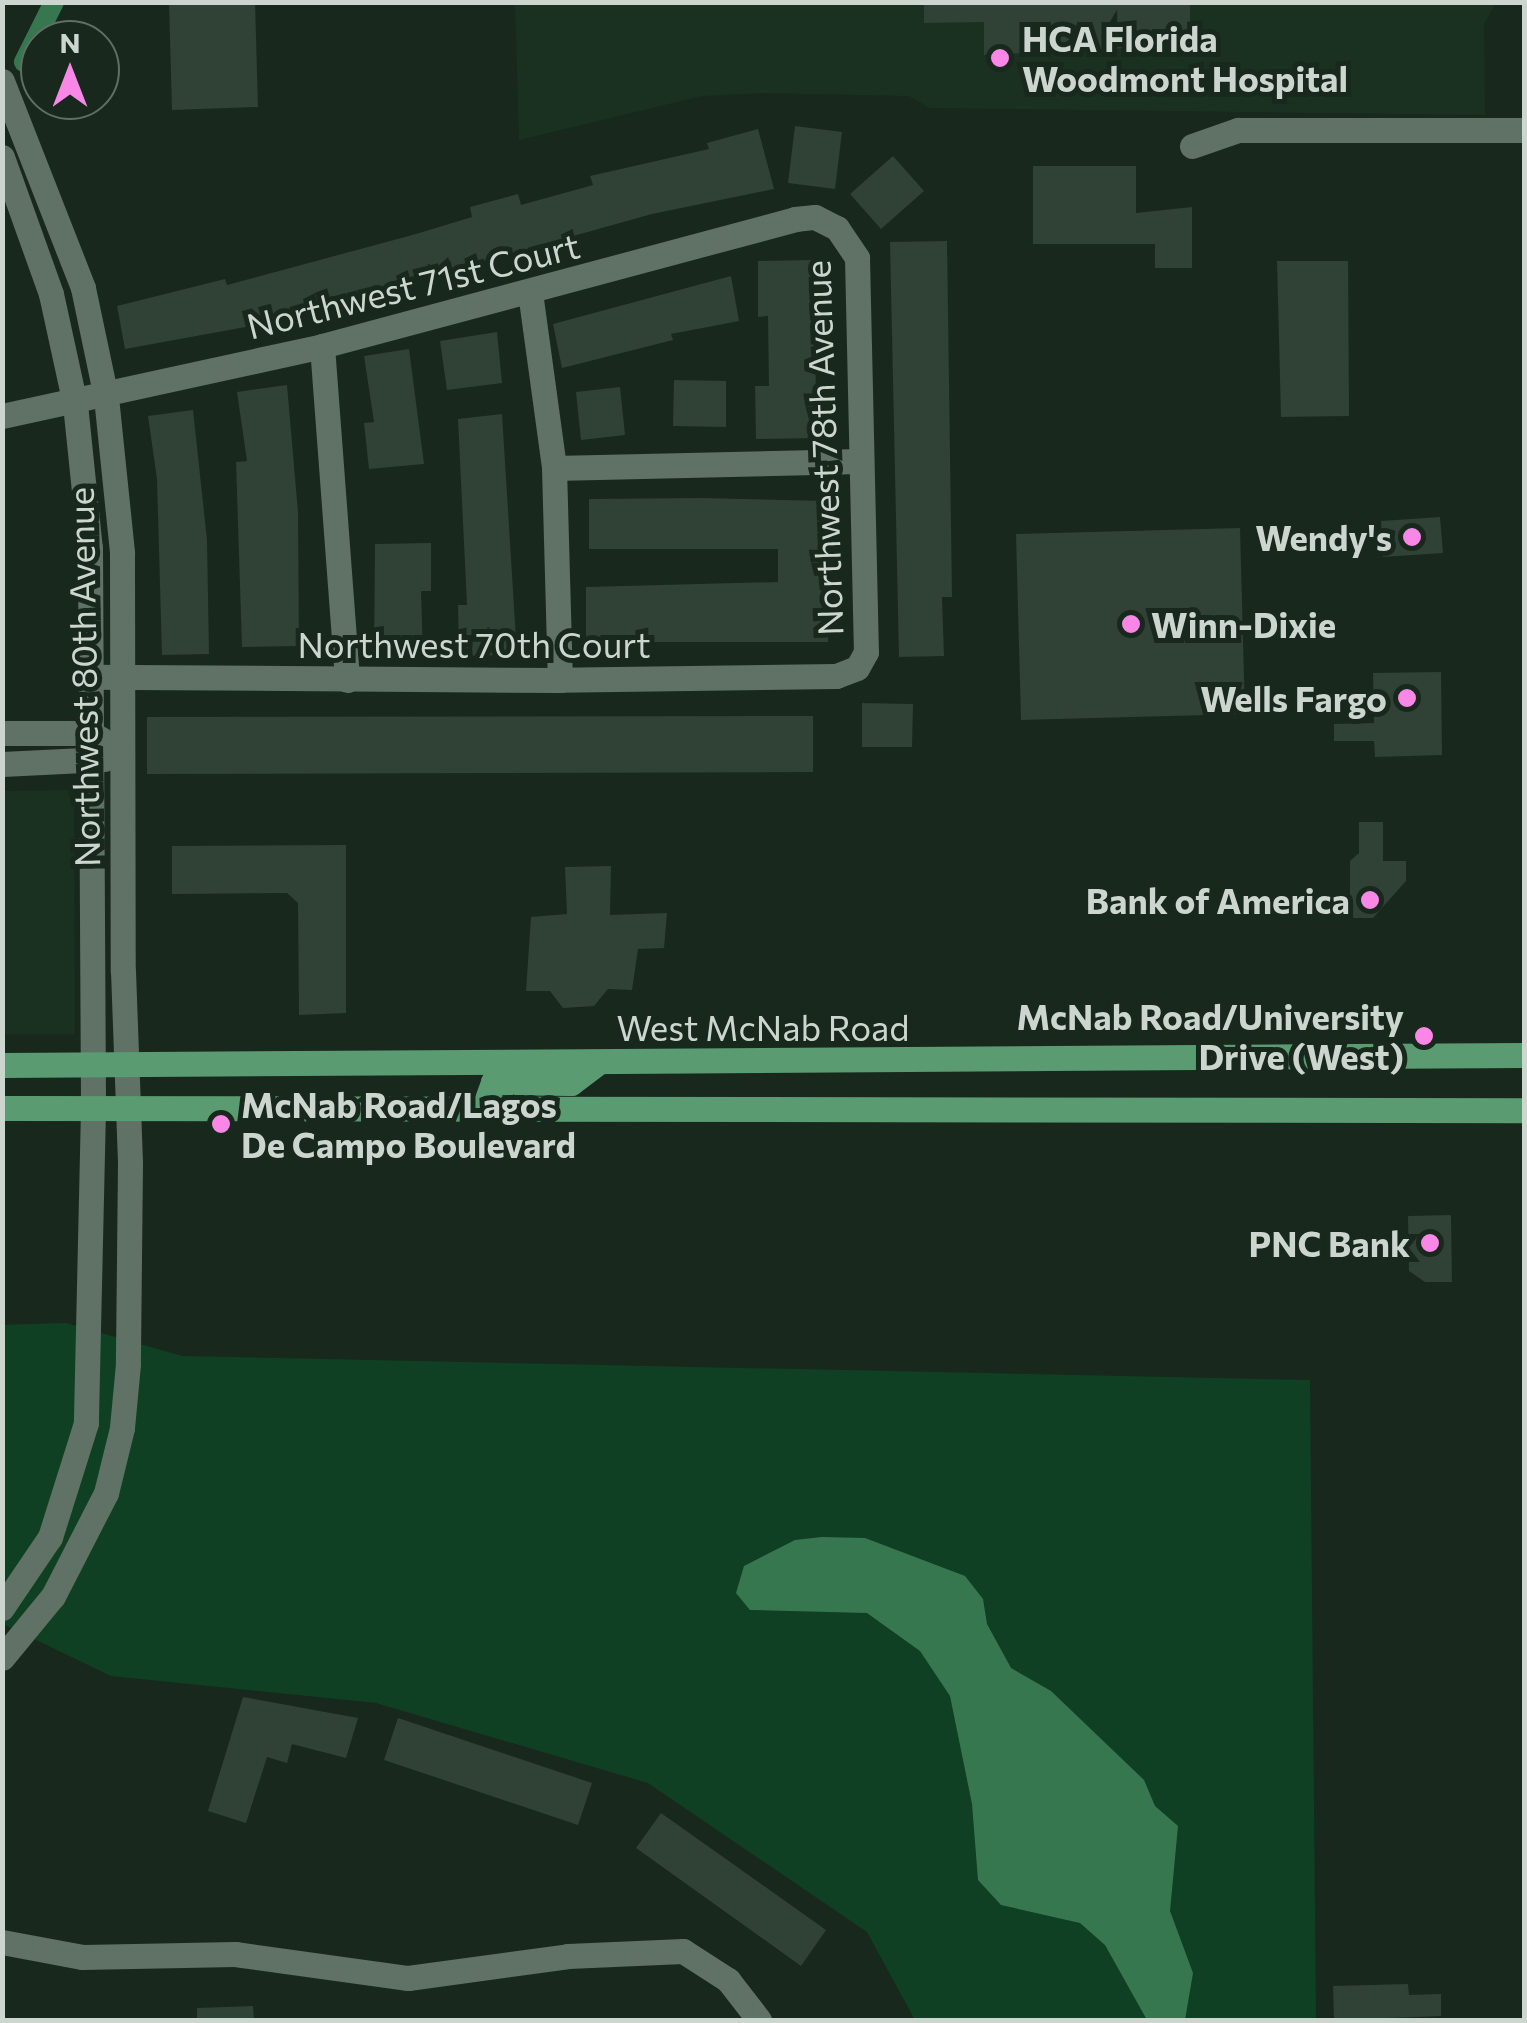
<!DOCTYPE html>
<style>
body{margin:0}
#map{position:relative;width:1527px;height:2023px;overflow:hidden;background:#18281d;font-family:Commissioner,sans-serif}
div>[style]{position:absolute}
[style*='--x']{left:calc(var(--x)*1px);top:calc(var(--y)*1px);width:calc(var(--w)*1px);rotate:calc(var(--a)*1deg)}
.built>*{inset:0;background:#1a3121}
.green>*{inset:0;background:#0f4024}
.water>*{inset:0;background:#37774f}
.canal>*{height:20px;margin:-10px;padding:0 10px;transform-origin:10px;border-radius:10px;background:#37774f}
.building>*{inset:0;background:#304135}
.minor>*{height:25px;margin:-12.5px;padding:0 12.5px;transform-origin:12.5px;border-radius:12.5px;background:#5f7265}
.major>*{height:25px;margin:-12.5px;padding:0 12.5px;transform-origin:12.5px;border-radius:12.5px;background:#5a9b72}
.dots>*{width:28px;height:28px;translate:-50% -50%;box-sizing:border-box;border:5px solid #18281d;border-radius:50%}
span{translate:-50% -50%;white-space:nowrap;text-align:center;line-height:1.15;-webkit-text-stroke:10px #18281d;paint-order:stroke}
.poi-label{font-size:35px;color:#ccd6ce;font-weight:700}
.left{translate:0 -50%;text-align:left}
.right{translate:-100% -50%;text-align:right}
.street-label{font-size:35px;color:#ccd6ce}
.frame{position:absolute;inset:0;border:5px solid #ccd6ce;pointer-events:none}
.north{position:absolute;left:20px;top:20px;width:100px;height:100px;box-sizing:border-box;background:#18281d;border:2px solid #606e64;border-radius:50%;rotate:0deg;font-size:28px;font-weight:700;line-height:40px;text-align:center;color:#ccd6ce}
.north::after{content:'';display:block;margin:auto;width:35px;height:45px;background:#fa87e6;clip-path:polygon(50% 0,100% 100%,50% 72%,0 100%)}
</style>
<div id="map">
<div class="built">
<i style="clip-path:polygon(515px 3px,1496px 3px,1484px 24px,1485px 115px,930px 108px,909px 96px,762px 93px,702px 96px,519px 140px)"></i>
<i style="clip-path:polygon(74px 790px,75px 1034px,3px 1034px,3px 791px)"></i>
</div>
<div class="green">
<i style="clip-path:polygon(66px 1323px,182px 1356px,1310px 1380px,1316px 2020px,915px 2020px,867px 1932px,648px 1783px,376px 1703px,111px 1676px,3px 1624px,2px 1325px)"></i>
</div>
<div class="water">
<i style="clip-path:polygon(822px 1537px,865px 1538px,965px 1576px,983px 1599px,987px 1624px,1011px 1668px,1051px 1691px,1144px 1780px,1155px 1806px,1178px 1826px,1170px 1911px,1193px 1973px,1185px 2020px,1147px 2020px,1105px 1945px,1080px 1923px,1001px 1905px,978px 1880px,972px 1804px,950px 1696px,920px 1651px,867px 1613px,750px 1610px,736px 1593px,744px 1566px,795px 1540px)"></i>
</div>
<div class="canal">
<i style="--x:24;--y:62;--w:67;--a:-63.4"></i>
</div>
<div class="building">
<i style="clip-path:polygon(169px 2px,255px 2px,258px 107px,172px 110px)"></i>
<i style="clip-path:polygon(924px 2px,1190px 2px,1190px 45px,984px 55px,984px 22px,924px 23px)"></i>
<i style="clip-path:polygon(795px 126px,842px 132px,835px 189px,788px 183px)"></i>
<i style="clip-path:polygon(758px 129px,774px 189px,652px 214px,251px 326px,125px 349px,117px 306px,225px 279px,227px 285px,416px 234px,472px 217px,470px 207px,518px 194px,521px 205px,593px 185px,590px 176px,709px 149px,707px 143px)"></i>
<i style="clip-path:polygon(893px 156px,924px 191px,881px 229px,850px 194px)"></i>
<i style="clip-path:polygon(1033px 166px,1136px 166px,1136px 213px,1192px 207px,1192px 268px,1155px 268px,1155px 244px,1033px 244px)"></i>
<i style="clip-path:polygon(947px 241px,952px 597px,942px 597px,944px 656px,899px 657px,890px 242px)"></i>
<i style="clip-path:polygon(813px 260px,817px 438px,756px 439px,755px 386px,769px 386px,768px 316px,758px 317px,758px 261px)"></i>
<i style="clip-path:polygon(1277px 261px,1348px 261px,1349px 416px,1281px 417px)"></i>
<i style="clip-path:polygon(731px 276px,739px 321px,671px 334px,673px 340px,562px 368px,553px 324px)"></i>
<i style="clip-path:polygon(497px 332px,502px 383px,447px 390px,440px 341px)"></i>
<i style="clip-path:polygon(409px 349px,424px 464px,369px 469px,364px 423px,374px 422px,364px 356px)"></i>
<i style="clip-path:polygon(674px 380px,726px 381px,726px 427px,673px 426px)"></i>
<i style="clip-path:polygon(287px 385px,298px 512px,299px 646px,242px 647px,236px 462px,247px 461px,237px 392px)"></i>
<i style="clip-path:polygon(620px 387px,625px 435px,581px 440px,576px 392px)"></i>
<i style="clip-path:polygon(193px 410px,207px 540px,209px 654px,162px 655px,157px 479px,148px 416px)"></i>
<i style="clip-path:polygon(502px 414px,517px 655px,459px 656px,458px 605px,467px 605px,458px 419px)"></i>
<i style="clip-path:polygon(702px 498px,827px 501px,828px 642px,586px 642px,586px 587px,778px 582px,778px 549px,589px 549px,589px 499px)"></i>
<i style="clip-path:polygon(1440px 517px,1443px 553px,1383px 557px,1381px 521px)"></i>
<i style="clip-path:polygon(1240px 528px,1245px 714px,1021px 720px,1016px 534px)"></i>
<i style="clip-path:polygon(431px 543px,431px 591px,421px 591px,423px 655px,374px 657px,375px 544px)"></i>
<i style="clip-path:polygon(1441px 672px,1442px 755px,1375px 757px,1374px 741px,1334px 741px,1334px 724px,1374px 723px,1373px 673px)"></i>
<i style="clip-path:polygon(862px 703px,913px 704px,912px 747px,862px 747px)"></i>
<i style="clip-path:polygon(813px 716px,813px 772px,147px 774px,147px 717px)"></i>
<i style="clip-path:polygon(1359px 822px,1383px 822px,1383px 861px,1406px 861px,1406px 881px,1373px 918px,1350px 918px,1350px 861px,1359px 853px)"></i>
<i style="clip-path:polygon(346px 845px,346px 1013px,299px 1015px,298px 903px,287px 893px,172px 894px,172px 846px)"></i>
<i style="clip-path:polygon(611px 866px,610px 915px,667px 913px,664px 948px,638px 949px,632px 990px,608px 989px,594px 1006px,563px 1008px,550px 991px,526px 991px,531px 917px,567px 914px,565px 867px)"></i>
<i style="clip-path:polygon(1451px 1215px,1452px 1282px,1425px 1282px,1409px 1271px,1408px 1216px)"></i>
<i style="clip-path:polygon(243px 1697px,358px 1718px,346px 1758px,292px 1744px,287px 1763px,267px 1757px,246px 1823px,208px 1811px)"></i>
<i style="clip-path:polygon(398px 1718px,592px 1783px,578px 1825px,384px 1760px)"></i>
<i style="clip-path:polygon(661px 1813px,826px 1930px,801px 1966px,636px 1848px)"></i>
<i style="clip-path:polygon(1408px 1984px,1409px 1995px,1441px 1994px,1441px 2016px,1334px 2020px,1333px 1986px)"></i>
<i style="clip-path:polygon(253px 2006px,254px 2020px,197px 2020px,197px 2008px)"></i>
</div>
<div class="minor">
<i style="--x:2;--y:81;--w:222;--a:68.6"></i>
<i style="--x:83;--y:288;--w:111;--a:78.1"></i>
<i style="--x:106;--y:397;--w:157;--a:84.1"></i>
<i style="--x:122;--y:553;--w:418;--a:89.9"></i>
<i style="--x:123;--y:971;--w:192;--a:87.9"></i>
<i style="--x:130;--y:1163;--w:201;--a:90.6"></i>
<i style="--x:128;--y:1364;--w:64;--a:95.4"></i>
<i style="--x:122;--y:1428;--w:67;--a:103.8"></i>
<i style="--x:106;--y:1493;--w:116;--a:117.2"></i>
<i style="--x:53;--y:1596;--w:80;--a:129.4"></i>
<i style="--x:1192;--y:146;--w:49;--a:-19.2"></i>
<i style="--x:1238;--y:130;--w:286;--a:0"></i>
<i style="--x:2;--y:157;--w:145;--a:70.3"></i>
<i style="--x:51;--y:294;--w:113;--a:77.7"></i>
<i style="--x:75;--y:404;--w:145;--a:84.1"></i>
<i style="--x:90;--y:548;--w:561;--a:89.69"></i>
<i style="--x:93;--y:1109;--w:314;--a:91.3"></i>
<i style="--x:86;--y:1423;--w:120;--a:107.5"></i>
<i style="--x:50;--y:1537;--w:86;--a:124.1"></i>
<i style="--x:530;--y:292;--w:178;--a:82.2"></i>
<i style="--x:554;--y:468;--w:212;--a:88.4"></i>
<i style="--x:322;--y:346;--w:335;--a:85.7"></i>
<i style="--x:2;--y:416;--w:328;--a:-12.3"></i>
<i style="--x:322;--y:346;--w:490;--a:-15"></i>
<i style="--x:795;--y:219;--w:20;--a:-6"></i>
<i style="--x:815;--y:217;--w:25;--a:27"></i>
<i style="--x:837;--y:228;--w:36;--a:56"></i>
<i style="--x:857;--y:258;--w:394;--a:88.7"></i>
<i style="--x:866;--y:652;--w:18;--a:119"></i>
<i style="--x:857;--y:668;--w:22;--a:159"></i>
<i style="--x:836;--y:676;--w:276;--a:179.2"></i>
<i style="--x:560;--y:680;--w:470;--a:-179.6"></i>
<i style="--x:554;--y:468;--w:307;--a:-1.3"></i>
<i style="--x:2;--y:733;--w:88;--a:0"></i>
<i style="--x:90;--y:733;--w:13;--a:29"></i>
<i style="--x:2;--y:764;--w:102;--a:-2.8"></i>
<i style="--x:2;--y:1942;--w:81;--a:10.6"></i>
<i style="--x:82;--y:1957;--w:153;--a:-1.1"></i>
<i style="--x:235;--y:1954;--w:175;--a:7.9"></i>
<i style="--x:408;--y:1978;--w:162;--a:-7.8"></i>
<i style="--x:568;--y:1956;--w:115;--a:-2.5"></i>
<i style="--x:683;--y:1951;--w:54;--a:32.8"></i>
<i style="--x:728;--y:1980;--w:51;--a:52.2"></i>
</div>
<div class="major">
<i style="--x:2;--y:1065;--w:1522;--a:-0.38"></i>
<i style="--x:2;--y:1108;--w:1522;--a:0.08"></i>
<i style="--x:483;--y:1110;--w:30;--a:-70"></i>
<i style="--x:493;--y:1082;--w:78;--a:0.7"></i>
<i style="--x:571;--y:1083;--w:34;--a:-37"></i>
</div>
<div class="dots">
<i style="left:1000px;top:58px;background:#fa87e6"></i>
<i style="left:1412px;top:537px;background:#fa87e6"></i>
<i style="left:1131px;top:624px;background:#fa87e6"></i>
<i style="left:1407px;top:698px;background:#fa87e6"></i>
<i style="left:1370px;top:900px;background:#fa87e6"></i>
<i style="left:1424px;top:1036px;background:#fa87e6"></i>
<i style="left:221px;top:1124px;background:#fa87e6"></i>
<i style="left:1430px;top:1243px;background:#fa87e6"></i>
</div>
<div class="poi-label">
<span class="left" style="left:1022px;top:58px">HCA Florida<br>Woodmont Hospital</span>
<span class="right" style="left:1392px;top:537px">Wendy's</span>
<span class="left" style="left:1151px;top:624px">Winn-Dixie</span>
<span class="right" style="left:1387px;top:698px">Wells Fargo</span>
<span class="right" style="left:1350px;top:900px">Bank of America</span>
<span class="right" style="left:1404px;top:1036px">McNab Road/University<br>Drive (West)</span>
<span class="left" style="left:241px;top:1124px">McNab Road/Lagos<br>De Campo Boulevard</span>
<span class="right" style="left:1410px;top:1243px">PNC Bank</span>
</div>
<div class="street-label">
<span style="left:413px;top:285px;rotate:-14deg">Northwest 71st Court</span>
<span style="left:823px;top:448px;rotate:-92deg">Northwest 78th Avenue</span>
<span style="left:474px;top:644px">Northwest 70th Court</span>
<span style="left:83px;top:677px;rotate:-91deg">Northwest 80th Avenue</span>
<span style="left:763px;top:1027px">West McNab Road</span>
</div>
<div class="frame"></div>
<div class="north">N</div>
</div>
